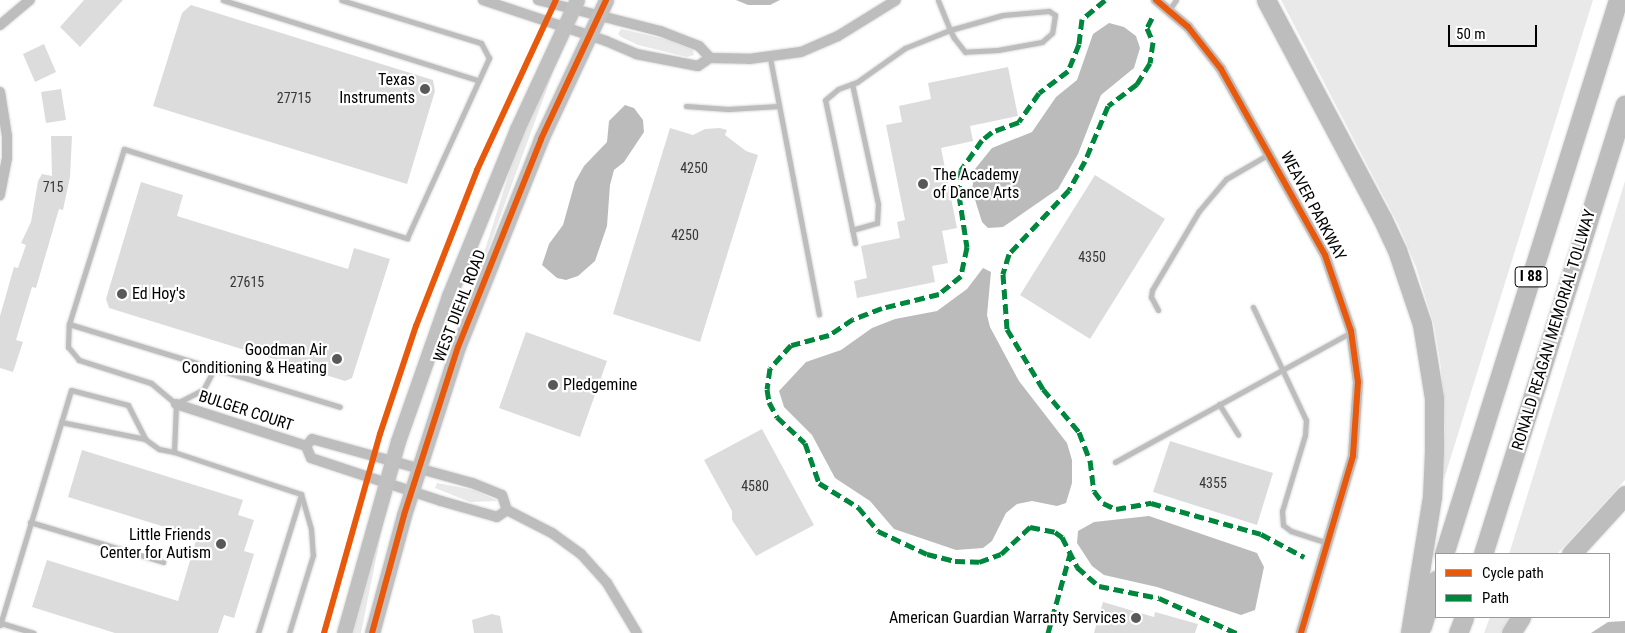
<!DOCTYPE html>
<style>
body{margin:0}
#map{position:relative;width:1625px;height:633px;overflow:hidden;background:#fff;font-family:"Roboto Condensed",sans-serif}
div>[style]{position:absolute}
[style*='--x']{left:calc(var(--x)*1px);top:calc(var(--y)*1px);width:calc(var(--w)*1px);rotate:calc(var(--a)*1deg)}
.green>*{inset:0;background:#e9e9e9}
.water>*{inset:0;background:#bbb}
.building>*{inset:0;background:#dcdcdc}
.roads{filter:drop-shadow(0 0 1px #dbdbdb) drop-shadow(0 0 1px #dbdbdb)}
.lane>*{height:5px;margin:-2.5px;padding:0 2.5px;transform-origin:2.5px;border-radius:2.5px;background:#bdbdbd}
.street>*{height:10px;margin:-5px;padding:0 5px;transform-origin:5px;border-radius:5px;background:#bdbdbd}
.secondary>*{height:15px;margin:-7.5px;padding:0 7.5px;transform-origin:7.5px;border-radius:7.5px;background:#c0c0c0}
.highway>*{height:19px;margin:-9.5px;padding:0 9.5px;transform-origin:9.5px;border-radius:9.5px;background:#bdbdbd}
.quiet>*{height:5px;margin-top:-2.5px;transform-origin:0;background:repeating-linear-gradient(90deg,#00873e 0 10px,transparent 0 15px)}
.cycleway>*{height:6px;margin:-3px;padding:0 3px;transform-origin:3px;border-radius:3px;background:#e8590c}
.dots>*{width:14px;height:14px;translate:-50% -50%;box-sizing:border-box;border:2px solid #fff;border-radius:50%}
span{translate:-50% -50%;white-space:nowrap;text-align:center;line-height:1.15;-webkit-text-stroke:4.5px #fff;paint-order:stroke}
.number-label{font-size:14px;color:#373737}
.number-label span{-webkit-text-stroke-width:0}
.shield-label span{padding:1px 4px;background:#fff;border:1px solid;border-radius:4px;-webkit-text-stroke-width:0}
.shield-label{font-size:15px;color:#000;font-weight:700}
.poi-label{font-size:16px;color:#000}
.right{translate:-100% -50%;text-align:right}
.left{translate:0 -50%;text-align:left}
.street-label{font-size:16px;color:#000}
.legend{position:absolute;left:1435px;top:553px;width:175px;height:65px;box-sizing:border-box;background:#fff;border:1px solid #999;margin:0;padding:6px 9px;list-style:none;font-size:15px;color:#000}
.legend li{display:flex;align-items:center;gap:10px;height:25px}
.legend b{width:25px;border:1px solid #999}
.scale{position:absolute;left:1448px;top:25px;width:89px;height:22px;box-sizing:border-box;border:2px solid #000;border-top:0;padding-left:6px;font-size:15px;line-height:18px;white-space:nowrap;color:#000;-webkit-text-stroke:4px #fff;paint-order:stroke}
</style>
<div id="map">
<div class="green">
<i style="clip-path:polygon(1281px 0,1593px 0,1444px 479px,1441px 479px,1445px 429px,1441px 367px,1434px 325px,1416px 267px,1399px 226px)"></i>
<i style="clip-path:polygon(621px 29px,669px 40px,693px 50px,694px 55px,687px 57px,638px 45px,621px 37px,618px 34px)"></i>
<i style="clip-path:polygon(554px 63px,556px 64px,468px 304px,522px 132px)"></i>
<i style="clip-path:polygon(1625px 181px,1625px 480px,1557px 554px,1509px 554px)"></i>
<i style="clip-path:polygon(437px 483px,474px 490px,498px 501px,470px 502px,435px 488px)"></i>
<i style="clip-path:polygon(386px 509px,361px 633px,350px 633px)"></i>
<i style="clip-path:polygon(1490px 617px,1511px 617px,1501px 633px,1484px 633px)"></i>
</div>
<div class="water">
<i style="clip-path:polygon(736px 0,780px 0,770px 5px,748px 5px)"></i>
<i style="clip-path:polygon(1109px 23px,1124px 27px,1136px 36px,1140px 48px,1134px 68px,1101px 95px,1078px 154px,1058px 189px,1003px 227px,988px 228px,982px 222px,972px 190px,975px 169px,992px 148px,1032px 132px,1056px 97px,1077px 80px,1093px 34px)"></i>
<i style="clip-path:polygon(625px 105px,634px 108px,643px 120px,644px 132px,624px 162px,614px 170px,610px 185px,607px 226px,595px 261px,578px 276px,566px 280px,557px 278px,542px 265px,549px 244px,563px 225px,575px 182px,584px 166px,607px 142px,609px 121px)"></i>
<i style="clip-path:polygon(983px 268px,991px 272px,987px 315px,990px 327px,1019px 381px,1067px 443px,1072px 460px,1072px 483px,1066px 503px,1057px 506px,1032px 501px,1017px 504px,1006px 513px,992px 541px,983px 548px,956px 550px,894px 529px,870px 501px,835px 478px,812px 435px,784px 407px,779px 391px,806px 362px,841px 350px,872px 328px,895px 319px,937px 311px,967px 289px)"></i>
<i style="clip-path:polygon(1149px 516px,1257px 553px,1264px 567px,1255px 610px,1241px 615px,1157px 587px,1104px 575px,1092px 566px,1077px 543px,1078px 531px,1094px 522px)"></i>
<i style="clip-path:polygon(1625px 621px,1625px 633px,1591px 633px,1608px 622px)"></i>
</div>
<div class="building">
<i style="clip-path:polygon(84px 0,123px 0,80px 47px,60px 27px)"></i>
<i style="clip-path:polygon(191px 5px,433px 80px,435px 91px,407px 184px,153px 106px,182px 13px)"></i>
<i style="clip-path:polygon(44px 44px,56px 72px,35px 82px,23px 54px)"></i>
<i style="clip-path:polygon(1008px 67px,1018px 116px,970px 126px,973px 141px,941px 148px,957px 228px,942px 231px,948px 263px,932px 266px,935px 282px,857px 298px,854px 281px,867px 278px,861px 246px,900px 238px,897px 222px,905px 220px,886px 125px,902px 122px,899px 106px,931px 99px,928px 83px)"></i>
<i style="clip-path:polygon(61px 89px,66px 120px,46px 123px,41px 92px)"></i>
<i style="clip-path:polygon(670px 128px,693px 135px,705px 129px,720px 128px,727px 130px,725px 135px,746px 151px,758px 155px,700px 342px,613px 314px)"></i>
<i style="clip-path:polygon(51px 136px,72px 136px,70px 177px,63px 210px,59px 209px,36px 288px,32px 287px,16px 340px,23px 342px,13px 372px,0 368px,0 316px,14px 267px,18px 268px,26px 245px,21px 243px,31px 222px,38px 181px,42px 174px,52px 176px)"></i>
<i style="clip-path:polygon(1095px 175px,1165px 219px,1090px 339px,1020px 295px)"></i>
<i style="clip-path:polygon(141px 182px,183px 195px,177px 216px,348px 269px,354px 248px,390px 259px,352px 378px,345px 381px,109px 308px,106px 299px)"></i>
<i style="clip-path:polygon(526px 332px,607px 361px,580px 437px,499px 408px)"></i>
<i style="clip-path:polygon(762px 429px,814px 525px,756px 556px,732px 520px,732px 511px,704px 460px)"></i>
<i style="clip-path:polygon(1170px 441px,1273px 473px,1257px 525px,1153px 492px)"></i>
<i style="clip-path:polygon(82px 450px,243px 500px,238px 515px,254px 520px,244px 551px,254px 554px,234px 618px,224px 615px,218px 633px,115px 633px,32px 607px,47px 560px,178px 601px,197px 537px,68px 497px)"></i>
<i style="clip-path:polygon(1103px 602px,1154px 617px,1155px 612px,1198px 624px,1195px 633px,1094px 633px)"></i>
<i style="clip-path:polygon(492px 614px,500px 616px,503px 633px,474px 633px,472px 620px)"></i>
</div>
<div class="roads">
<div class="lane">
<i style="--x:223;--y:0;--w:266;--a:17.5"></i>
<i style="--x:1169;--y:10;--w:12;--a:-55"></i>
<i style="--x:770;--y:58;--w:261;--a:79.2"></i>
<i style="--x:686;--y:106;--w:42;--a:4.1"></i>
<i style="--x:728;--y:109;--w:51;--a:-3.4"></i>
<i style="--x:852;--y:230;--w:26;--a:-16"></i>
<i style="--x:877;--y:223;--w:19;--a:-87"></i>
<i style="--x:878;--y:204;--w:123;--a:-102.2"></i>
<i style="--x:855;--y:243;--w:146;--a:-101.8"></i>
<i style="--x:825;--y:100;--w:17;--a:-40"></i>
<i style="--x:838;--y:89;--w:20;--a:-20"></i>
<i style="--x:857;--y:82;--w:59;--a:-35.3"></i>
<i style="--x:905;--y:48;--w:48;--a:-21.8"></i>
<i style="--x:950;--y:30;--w:55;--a:-15.8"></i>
<i style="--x:1003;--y:15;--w:46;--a:-5"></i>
<i style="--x:1049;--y:11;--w:7;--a:34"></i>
<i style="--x:1055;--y:15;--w:18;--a:99"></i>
<i style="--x:1052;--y:33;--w:13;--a:138"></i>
<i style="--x:1042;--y:42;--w:45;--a:169.7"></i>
<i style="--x:998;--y:50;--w:33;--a:177"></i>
<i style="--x:965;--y:52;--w:18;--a:-128"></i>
<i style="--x:954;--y:38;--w:9;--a:-117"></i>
<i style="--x:950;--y:30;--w:32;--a:-112"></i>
<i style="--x:1253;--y:307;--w:125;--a:64.9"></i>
<i style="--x:1306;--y:420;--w:15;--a:94"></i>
<i style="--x:1305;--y:435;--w:79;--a:106.8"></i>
<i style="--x:1282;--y:511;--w:14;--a:86"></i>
<i style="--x:1283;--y:525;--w:10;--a:37"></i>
<i style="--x:1291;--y:531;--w:39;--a:18"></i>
<i style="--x:1158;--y:310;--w:15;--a:-118"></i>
<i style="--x:1151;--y:297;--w:7;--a:-82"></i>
<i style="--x:1152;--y:290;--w:92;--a:-59.3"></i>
<i style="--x:1199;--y:211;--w:42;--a:-49.8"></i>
<i style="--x:1226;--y:179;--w:50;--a:-30.2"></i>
<i style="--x:69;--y:324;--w:283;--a:17"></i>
<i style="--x:177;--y:403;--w:29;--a:-27"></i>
<i style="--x:203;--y:390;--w:24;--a:-62"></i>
<i style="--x:176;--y:404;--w:33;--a:-140"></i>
<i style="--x:151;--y:383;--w:76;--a:-162.3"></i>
<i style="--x:79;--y:360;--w:17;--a:-130"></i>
<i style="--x:68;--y:347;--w:23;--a:-88"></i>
<i style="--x:69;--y:324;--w:183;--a:-72.6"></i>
<i style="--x:124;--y:149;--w:297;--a:17.5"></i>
<i style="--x:407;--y:238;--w:198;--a:-65.5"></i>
<i style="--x:489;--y:58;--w:17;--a:-118"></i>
<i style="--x:481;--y:43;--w:146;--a:-162.9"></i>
<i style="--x:1219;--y:404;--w:36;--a:58"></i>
<i style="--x:61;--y:422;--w:86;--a:11.4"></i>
<i style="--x:174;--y:452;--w:134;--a:18.3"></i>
<i style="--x:301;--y:494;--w:36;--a:74"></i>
<i style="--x:311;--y:529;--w:26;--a:86"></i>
<i style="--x:313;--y:555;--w:82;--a:107.1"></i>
<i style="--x:1115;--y:462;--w:269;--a:-28.8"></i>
<i style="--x:30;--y:522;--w:139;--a:16.7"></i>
<i style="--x:1;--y:623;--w:34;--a:17"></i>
<i style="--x:0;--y:625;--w:245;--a:-73.2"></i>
<i style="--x:71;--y:390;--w:59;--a:14.7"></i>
<i style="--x:128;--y:405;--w:38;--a:63"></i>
<i style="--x:145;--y:439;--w:17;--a:36"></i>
<i style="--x:159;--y:449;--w:15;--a:11"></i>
<i style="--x:174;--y:452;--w:48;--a:-87.6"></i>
<i style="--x:258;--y:633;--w:145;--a:-72.7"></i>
</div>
<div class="street">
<i style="--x:483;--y:0;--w:130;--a:18.4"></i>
<i style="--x:606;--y:41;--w:33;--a:23"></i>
<i style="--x:636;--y:54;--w:63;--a:11"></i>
<i style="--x:698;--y:66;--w:14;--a:-34"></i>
<i style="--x:710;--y:58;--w:39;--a:1"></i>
<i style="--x:749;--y:59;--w:52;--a:-7.7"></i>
<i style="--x:801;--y:52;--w:40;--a:-23.4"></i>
<i style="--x:838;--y:36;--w:68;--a:-31.8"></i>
<i style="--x:538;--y:0;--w:126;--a:14.3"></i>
<i style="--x:660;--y:31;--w:42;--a:21"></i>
<i style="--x:699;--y:46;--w:16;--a:47"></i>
<i style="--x:1156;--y:0;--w:42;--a:40.2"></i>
<i style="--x:1188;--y:27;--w:53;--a:51.8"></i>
<i style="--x:1221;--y:69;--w:213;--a:60.8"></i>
<i style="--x:1325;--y:255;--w:80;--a:71.1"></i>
<i style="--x:1351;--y:331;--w:51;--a:82.2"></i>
<i style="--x:1358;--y:382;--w:74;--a:93.9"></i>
<i style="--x:1353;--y:456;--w:184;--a:106.4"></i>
<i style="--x:0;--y:25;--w:39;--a:-40"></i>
<i style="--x:0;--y:92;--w:45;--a:81"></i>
<i style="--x:7;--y:136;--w:22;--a:90"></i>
<i style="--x:7;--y:158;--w:38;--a:101"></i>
<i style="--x:176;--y:404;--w:137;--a:17.9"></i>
<i style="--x:306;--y:446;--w:13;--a:67"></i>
<i style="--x:311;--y:458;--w:137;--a:18.3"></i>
<i style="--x:441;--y:501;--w:58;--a:15.9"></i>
<i style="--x:497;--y:517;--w:12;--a:-35"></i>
<i style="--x:306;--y:446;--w:9;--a:-49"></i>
<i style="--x:312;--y:439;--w:166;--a:15.4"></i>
<i style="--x:472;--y:483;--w:32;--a:22"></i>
<i style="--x:502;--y:495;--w:16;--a:72"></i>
<i style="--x:507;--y:510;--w:51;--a:27.1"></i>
<i style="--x:552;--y:533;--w:36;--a:36"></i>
<i style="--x:581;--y:554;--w:39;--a:48"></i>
<i style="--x:607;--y:583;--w:58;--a:59"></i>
</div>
<div class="secondary">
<i style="--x:344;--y:633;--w:199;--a:-74.3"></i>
<i style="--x:398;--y:441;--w:154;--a:-70.6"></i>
<i style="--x:449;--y:296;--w:180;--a:-67.8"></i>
<i style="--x:517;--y:129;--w:142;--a:-65.1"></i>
<i style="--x:372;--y:633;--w:122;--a:-74.8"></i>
<i style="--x:404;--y:515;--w:176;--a:-72.2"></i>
<i style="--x:458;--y:347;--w:224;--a:-68.2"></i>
<i style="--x:541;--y:139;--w:153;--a:-64.9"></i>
</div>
<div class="highway">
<i style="--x:1266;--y:0;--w:247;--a:62"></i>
<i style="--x:1382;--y:218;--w:35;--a:65"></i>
<i style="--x:1397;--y:250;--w:78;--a:71.3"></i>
<i style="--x:1422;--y:324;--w:75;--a:80.8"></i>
<i style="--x:1434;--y:398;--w:54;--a:90"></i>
<i style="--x:1434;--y:452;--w:45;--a:92.5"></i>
<i style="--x:1432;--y:497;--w:138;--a:99.2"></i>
<i style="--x:1444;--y:554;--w:581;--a:-72.56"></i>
<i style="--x:1483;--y:554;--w:471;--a:-72.5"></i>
<i style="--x:1571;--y:554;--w:80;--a:-47.5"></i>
<i style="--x:1422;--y:626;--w:48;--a:-73.1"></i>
<i style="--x:1458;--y:633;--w:17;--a:-69"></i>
<i style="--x:1511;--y:633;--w:19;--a:-58"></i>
</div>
</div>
<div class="quiet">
<i style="--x:1105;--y:0;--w:30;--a:140"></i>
<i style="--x:1082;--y:19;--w:25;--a:97"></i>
<i style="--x:1079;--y:44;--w:29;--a:112"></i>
<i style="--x:1068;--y:71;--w:36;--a:143"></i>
<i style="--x:1039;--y:93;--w:35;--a:125"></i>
<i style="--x:1019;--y:122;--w:29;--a:160"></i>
<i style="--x:992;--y:132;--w:13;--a:141"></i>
<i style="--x:982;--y:140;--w:37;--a:125"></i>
<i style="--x:961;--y:170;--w:25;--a:95"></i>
<i style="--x:959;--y:195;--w:53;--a:81.3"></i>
<i style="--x:967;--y:247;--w:30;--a:102"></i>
<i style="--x:961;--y:276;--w:28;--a:141"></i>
<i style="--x:939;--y:294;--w:59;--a:166.2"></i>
<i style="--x:882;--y:308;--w:31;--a:159"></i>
<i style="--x:853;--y:319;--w:29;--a:146"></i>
<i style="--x:829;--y:335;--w:39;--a:165"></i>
<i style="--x:791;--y:345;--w:31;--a:132"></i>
<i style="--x:770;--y:368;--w:21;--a:98"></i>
<i style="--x:767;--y:389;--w:13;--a:81"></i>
<i style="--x:769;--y:402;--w:17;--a:62"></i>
<i style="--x:777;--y:417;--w:38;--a:43"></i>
<i style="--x:805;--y:443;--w:42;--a:70.7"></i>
<i style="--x:819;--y:483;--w:46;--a:31.6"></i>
<i style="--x:858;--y:507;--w:31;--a:50"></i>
<i style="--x:878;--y:531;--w:54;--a:25.1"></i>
<i style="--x:927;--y:554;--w:29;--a:14"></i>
<i style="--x:955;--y:561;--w:24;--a:2"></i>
<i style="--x:979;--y:562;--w:23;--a:-20"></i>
<i style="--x:1001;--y:554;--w:40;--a:-43"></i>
<i style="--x:1030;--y:527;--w:25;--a:11"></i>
<i style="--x:1055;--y:532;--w:9;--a:36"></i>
<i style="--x:1062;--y:537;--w:34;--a:63"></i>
<i style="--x:1077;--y:567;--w:29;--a:41"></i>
<i style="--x:1099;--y:586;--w:61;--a:11.3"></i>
<i style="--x:1159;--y:598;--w:85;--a:24.4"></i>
<i style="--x:1152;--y:18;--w:11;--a:117"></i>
<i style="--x:1147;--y:28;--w:15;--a:67"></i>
<i style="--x:1153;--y:42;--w:21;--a:98"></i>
<i style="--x:1150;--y:63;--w:25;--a:122"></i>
<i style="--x:1137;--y:84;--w:36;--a:143"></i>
<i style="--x:1108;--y:106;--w:60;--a:112.7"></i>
<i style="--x:1085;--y:161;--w:33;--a:119"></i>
<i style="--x:1069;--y:190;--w:88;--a:133.2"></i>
<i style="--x:1009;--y:254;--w:21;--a:107"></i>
<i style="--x:1003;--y:274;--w:55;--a:85.8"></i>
<i style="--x:1007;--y:329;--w:70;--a:59"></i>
<i style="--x:1043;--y:389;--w:56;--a:50.1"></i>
<i style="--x:1079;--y:432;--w:30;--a:69"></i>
<i style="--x:1090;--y:460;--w:31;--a:83"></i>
<i style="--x:1094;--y:491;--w:15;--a:53"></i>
<i style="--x:1103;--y:503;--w:14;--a:25"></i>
<i style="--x:1116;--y:509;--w:36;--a:-10"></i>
<i style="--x:1151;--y:503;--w:114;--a:15.7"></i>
<i style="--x:1261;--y:534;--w:49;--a:28.1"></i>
<i style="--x:1048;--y:633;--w:82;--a:-74.4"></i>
</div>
<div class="cycleway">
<i style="--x:1156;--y:0;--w:42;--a:40.2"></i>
<i style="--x:1188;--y:27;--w:53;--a:51.8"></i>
<i style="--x:1221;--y:69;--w:213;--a:60.8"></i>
<i style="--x:1325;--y:255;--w:80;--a:71.1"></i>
<i style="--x:1351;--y:331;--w:51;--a:82.2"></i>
<i style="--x:1358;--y:382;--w:74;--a:93.9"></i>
<i style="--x:1353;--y:456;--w:184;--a:106.4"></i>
<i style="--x:324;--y:633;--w:207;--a:-74.3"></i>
<i style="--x:380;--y:434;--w:114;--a:-71.6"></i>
<i style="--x:416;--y:326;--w:168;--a:-68.6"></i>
<i style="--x:477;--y:170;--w:187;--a:-65.1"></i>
<i style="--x:372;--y:633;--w:122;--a:-74.8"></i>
<i style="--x:404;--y:515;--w:176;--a:-72.2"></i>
<i style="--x:458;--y:347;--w:224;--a:-68.2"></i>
<i style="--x:541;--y:139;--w:153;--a:-64.9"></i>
</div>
<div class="dots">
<i style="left:425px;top:89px;background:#595959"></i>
<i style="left:923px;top:184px;background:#595959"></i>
<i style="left:122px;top:294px;background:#595959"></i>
<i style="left:337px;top:359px;background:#595959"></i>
<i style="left:553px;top:385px;background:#595959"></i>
<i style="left:221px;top:544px;background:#595959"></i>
<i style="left:1136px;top:618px;background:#595959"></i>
</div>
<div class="number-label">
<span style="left:294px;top:98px">27715</span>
<span style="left:694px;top:168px">4250</span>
<span style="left:53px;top:187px">715</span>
<span style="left:685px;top:235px">4250</span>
<span style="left:1092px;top:257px">4350</span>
<span style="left:247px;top:282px">27615</span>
<span style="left:1213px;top:483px">4355</span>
<span style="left:755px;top:486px">4580</span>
</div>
<div class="shield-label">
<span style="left:1531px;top:277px">I 88</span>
</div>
<div class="poi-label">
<span class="right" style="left:415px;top:89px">Texas<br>Instruments</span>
<span class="left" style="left:933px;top:184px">The Academy<br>of Dance Arts</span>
<span class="left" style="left:132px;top:294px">Ed Hoy's</span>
<span class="right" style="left:327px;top:359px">Goodman Air<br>Conditioning &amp; Heating</span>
<span class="left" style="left:563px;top:385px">Pledgemine</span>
<span class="right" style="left:211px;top:544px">Little Friends<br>Center for Autism</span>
<span class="right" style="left:1126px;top:618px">American Guardian Warranty Services</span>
</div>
<div class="street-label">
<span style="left:1313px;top:206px;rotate:62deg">WEAVER PARKWAY</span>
<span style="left:460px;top:306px;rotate:-69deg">WEST DIEHL ROAD</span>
<span style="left:1554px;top:330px;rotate:-73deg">RONALD REAGAN MEMORIAL TOLLWAY</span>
<span style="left:246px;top:411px;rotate:18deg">BULGER COURT</span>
</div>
<ul class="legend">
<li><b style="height:6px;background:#e8590c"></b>Cycle path</li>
<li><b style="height:6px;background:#00873e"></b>Path</li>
</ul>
<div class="scale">50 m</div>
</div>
